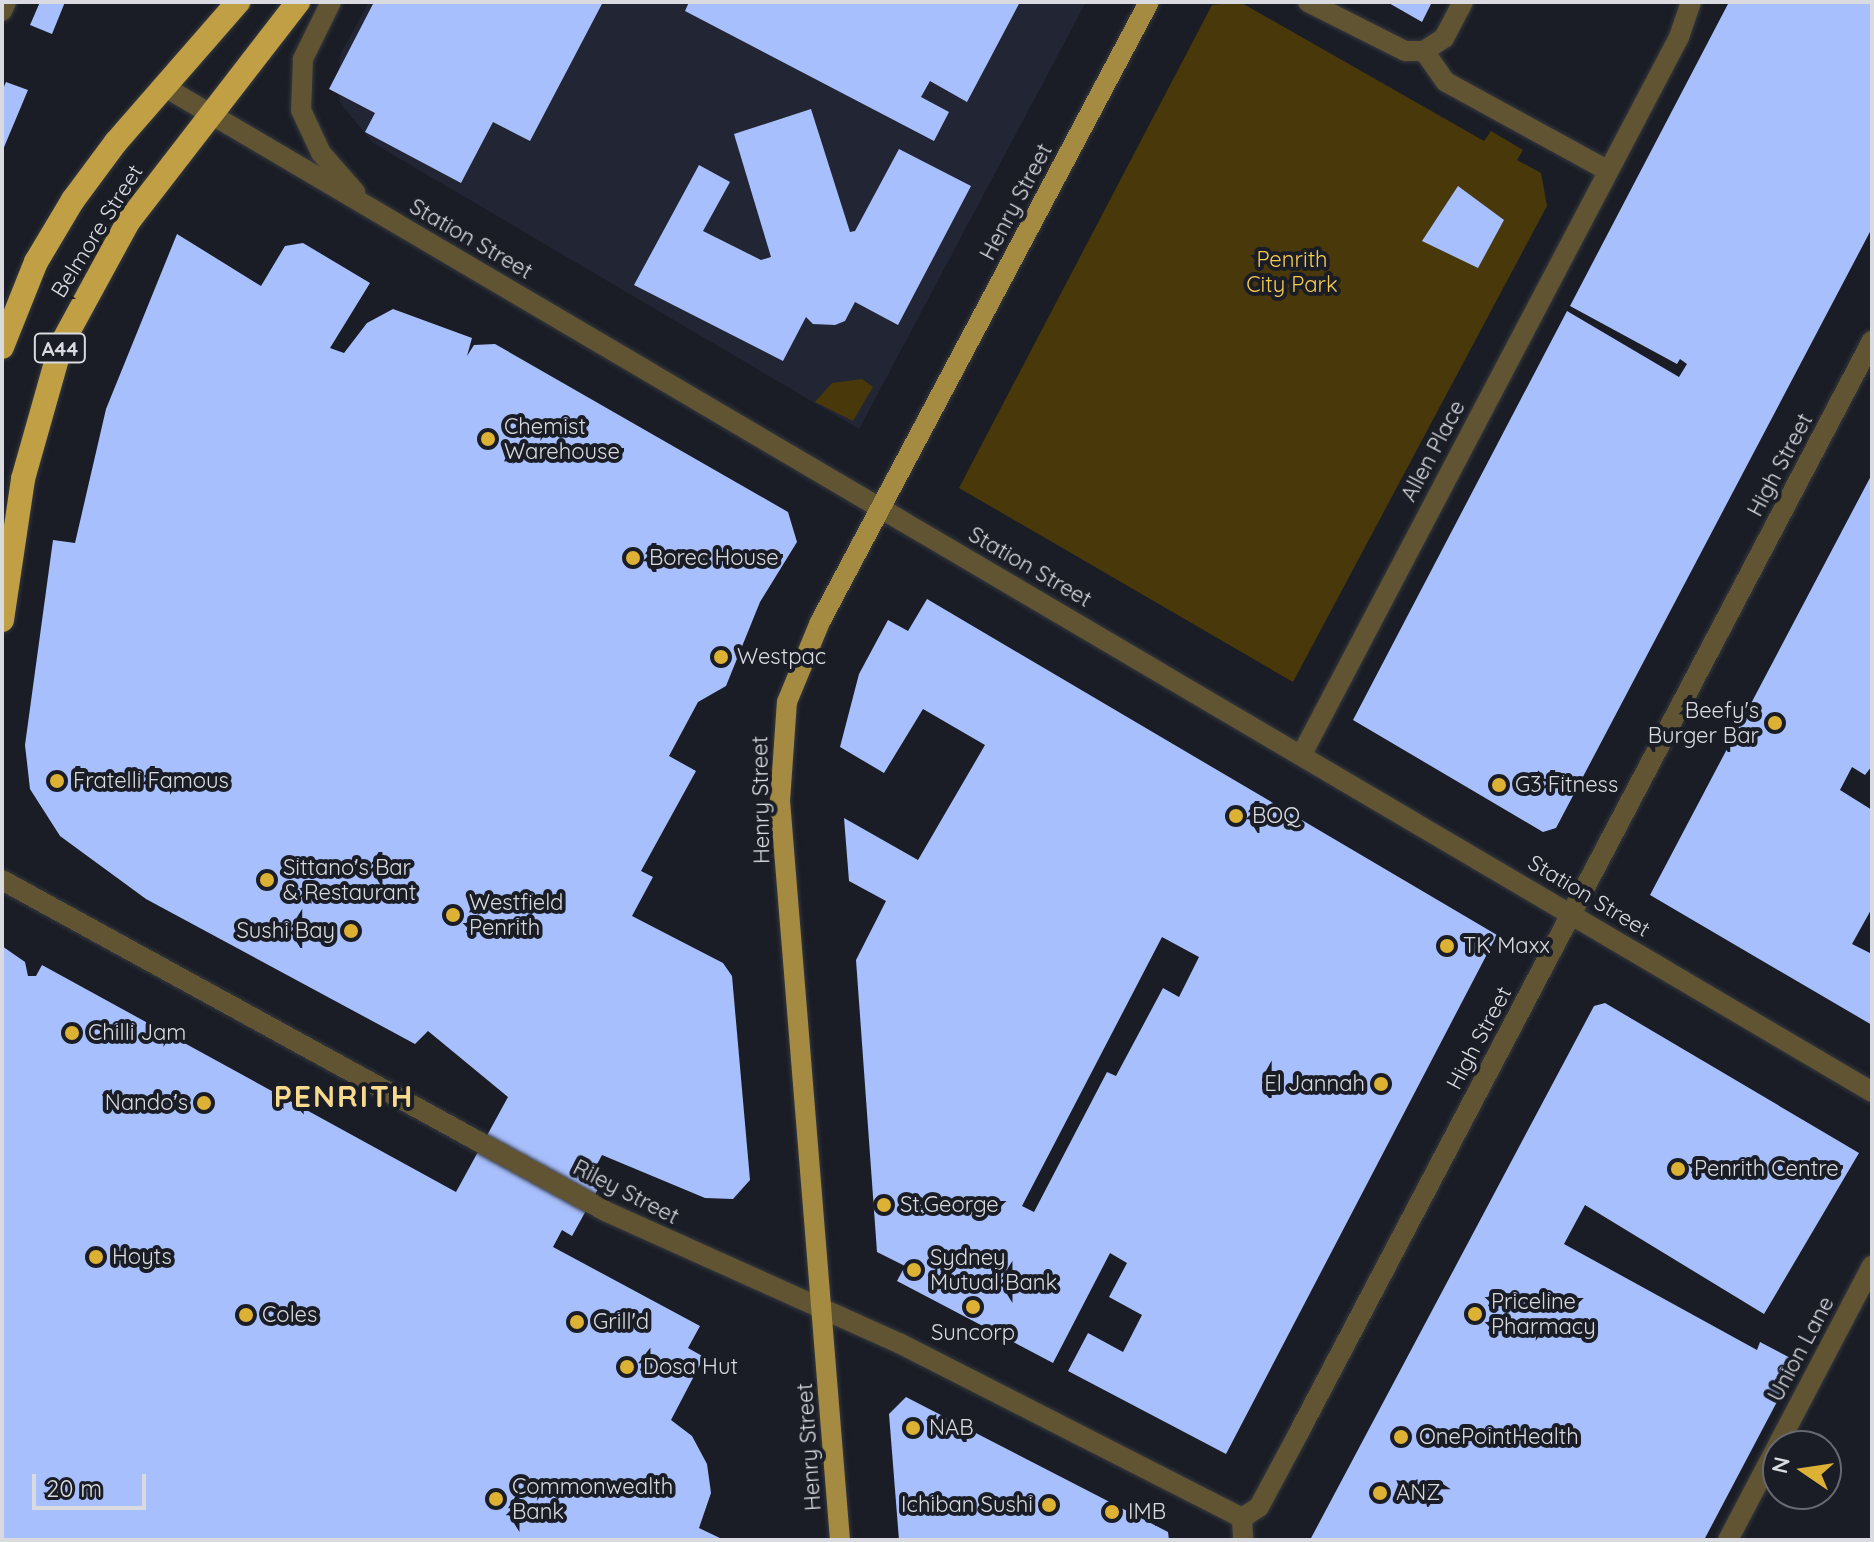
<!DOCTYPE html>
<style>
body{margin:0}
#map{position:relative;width:1874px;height:1542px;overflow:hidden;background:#1a1d25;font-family:Quicksand,sans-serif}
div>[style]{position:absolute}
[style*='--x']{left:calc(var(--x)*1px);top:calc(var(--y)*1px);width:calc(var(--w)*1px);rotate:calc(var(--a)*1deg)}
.built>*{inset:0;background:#222634}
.green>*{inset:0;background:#48380a}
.building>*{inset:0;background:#a8bffd}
.roads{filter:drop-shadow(0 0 2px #35383f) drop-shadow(0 0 2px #35383f)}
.minor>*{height:20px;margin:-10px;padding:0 10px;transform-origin:10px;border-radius:10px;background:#615433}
.major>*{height:20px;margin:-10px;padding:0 10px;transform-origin:10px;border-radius:10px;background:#a58a41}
.highway>*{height:24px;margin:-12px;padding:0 12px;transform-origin:12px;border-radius:12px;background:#c19f45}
.dots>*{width:22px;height:22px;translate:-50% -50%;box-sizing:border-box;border:4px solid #1a1d25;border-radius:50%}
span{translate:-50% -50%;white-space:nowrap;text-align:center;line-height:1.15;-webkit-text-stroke:8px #1a1d25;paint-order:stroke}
.shield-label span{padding:2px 6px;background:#1a1d25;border:2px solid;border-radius:6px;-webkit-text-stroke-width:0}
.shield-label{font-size:20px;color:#d9dbe0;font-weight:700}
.street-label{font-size:22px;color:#d9dbe0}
.park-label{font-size:22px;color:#f7ca50}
.poi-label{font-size:22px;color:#d9dbe0}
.left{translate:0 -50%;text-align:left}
.right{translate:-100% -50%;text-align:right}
.district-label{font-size:30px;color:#f8da8e;font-weight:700;letter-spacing:2px}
.frame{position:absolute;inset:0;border:4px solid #d9dbe0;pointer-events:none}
.north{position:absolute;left:1762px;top:1430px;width:80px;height:80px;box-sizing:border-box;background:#1a1d25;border:2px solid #666970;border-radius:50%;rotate:283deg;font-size:22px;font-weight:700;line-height:32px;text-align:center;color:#d9dbe0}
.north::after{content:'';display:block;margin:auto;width:28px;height:36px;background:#ddb133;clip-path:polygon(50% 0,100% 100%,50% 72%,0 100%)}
.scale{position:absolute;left:32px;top:1474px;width:114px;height:36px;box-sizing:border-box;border:4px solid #d9dbe0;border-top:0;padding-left:10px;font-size:24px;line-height:28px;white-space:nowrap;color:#d9dbe0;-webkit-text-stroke:6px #1a1d25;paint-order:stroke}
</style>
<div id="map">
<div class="built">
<i style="clip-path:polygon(369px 2px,1086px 2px,859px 429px,373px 143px,341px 104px,336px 85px,341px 53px)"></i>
</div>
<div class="green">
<i style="clip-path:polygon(1240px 2px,1484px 141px,1491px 131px,1523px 150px,1517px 160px,1541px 173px,1547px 206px,1293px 682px,959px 488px,1212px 5px)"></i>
<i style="clip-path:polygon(862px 379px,873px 387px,853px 421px,815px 402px,832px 383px)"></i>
</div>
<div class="building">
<i style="clip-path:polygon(40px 2px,65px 2px,52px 34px,30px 25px)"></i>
<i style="clip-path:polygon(374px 2px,603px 2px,530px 141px,493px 122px,461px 183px,365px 132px,375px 113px,329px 89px)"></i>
<i style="clip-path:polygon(689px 2px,1020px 2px,967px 102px,930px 81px,921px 97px,949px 112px,934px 141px,685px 11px)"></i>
<i style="clip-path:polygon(1387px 2px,1432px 2px,1422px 22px)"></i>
<i style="clip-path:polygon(1729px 2px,1872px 2px,1872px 228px,1556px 828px,1543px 832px,1353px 720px,1567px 311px,1679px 377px,1687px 364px,1680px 359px,1677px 364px,1570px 306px)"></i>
<i style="clip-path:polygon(6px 82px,28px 90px,2px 152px,2px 91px)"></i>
<i style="clip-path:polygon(811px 109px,850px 232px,855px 231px,899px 149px,971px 186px,898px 325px,855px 302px,845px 321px,835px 325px,813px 324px,806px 317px,783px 361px,634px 285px,699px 165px,730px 182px,703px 231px,761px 260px,771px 257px,734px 134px)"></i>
<i style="clip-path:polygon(1458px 186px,1504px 220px,1478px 268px,1422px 241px)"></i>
<i style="clip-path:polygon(177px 234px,261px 286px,285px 246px,303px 243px,370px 283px,330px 348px,344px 353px,367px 323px,393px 309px,472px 338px,467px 356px,474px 345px,495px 344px,788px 512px,797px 542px,760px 602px,726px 686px,698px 702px,669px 756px,696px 771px,641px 871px,653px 877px,632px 916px,723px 963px,732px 976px,750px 1180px,733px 1199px,705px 1198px,602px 1155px,593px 1172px,604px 1178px,572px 1236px,562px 1230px,553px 1247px,700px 1326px,688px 1348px,704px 1357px,671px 1420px,692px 1436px,707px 1464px,711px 1493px,699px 1528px,724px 1540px,2px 1540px,2px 946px,25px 962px,28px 976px,36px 976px,42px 965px,456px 1192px,508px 1097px,428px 1031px,415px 1044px,146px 899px,60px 836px,30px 789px,25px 745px,53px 540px,75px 543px,106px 409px)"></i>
<i style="clip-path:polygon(1872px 474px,1872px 766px,1865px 775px,1852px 767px,1840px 790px,1872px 810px,1872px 908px,1852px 944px,1872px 954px,1872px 1025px,1650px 895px)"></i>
<i style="clip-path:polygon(evenodd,927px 599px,1497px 935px,1226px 1454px,1068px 1371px,1088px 1333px,1123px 1352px,1142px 1315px,1109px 1297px,1127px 1263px,1110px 1253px,1053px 1363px,897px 1281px,905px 1266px,877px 1252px,856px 960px,886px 901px,849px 881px,844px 818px,918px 860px,985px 745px,923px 709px,884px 773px,840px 747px,859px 674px,888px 620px,908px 631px,927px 599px,1162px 937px,1199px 957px,1179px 997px,1163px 988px,1116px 1076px,1107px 1072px,1034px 1212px,1022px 1206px,1162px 937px)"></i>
<i style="clip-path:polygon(1605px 1003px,1859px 1153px,1764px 1314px,1585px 1205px,1564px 1244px,1757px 1350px,1760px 1342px,1798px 1362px,1704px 1540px,1310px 1540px,1594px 1006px)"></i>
<i style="clip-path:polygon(906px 1397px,1168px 1532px,1169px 1540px,899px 1540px,889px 1414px)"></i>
</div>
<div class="roads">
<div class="minor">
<i style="--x:331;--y:2;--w:64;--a:116.2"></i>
<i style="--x:303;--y:59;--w:51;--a:92.2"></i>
<i style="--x:301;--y:110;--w:47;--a:65.1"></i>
<i style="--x:321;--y:153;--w:52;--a:48.9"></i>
<i style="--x:1308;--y:2;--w:109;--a:26.8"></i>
<i style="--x:1405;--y:51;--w:19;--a:0"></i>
<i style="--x:1424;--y:51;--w:24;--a:-33"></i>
<i style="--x:1444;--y:38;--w:41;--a:-62.2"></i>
<i style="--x:2;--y:11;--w:10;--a:-66"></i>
<i style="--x:1424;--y:51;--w:38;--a:55"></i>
<i style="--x:1446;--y:82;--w:183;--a:28.7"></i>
<i style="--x:163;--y:86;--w:1983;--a:30.48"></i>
<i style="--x:1302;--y:754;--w:810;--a:-62.26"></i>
<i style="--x:1679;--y:37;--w:37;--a:-71"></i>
<i style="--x:2;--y:880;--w:688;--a:28.76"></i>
<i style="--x:605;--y:1211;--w:322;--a:24.2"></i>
<i style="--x:899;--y:1343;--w:385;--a:27"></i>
<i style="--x:1242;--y:1518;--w:20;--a:-33"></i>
<i style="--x:1259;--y:1507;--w:81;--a:-61.8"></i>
<i style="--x:1297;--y:1436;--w:1237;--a:-62.3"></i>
<i style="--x:1242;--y:1518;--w:22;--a:87"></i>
<i style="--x:1728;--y:1540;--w:310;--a:-62.3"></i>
</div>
<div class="major">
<i style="--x:840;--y:1540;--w:741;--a:-94.64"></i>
<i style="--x:780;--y:801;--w:99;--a:-86"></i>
<i style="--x:787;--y:702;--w:87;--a:-67.6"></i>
<i style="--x:820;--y:622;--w:702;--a:-62.05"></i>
</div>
<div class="highway">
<i style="--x:2;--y:347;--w:92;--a:-68.2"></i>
<i style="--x:36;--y:262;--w:72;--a:-59.2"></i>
<i style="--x:73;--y:200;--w:72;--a:-53.4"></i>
<i style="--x:116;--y:142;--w:186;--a:-48.9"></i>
<i style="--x:2;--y:620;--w:143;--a:-81.5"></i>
<i style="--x:23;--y:479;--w:139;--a:-74.2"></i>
<i style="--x:61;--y:345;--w:140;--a:-61.4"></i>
<i style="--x:128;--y:222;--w:278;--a:-52.3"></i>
</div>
</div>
<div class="dots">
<i style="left:488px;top:439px;background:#ddb133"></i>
<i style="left:633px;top:558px;background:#ddb133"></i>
<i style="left:721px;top:657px;background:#ddb133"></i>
<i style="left:1775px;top:723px;background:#ddb133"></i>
<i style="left:57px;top:781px;background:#ddb133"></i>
<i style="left:1499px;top:785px;background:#ddb133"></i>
<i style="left:1236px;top:816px;background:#ddb133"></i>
<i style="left:267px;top:880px;background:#ddb133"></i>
<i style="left:453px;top:915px;background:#ddb133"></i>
<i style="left:351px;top:931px;background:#ddb133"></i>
<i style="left:1447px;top:946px;background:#ddb133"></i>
<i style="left:72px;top:1033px;background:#ddb133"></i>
<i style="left:1381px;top:1084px;background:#ddb133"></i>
<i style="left:204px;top:1103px;background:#ddb133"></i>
<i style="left:1678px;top:1169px;background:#ddb133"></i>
<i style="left:884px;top:1205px;background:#ddb133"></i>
<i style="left:96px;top:1257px;background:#ddb133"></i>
<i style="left:914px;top:1270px;background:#ddb133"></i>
<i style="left:973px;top:1307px;background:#ddb133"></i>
<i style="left:1475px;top:1314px;background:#ddb133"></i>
<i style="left:246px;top:1315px;background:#ddb133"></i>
<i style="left:577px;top:1322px;background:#ddb133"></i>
<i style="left:627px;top:1367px;background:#ddb133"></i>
<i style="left:913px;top:1428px;background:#ddb133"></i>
<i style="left:1401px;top:1437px;background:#ddb133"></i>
<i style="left:1380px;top:1493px;background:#ddb133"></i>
<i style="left:496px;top:1499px;background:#ddb133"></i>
<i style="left:1049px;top:1505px;background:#ddb133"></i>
<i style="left:1112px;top:1512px;background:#ddb133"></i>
</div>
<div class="shield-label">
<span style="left:60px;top:348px">A44</span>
</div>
<div class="street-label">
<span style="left:1016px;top:202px;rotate:-62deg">Henry Street</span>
<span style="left:97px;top:231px;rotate:-58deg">Belmore Street</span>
<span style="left:471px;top:239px;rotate:30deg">Station Street</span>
<span style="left:1433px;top:451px;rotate:-62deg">Allen Place</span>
<span style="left:1780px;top:465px;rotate:-62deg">High Street</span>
<span style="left:1030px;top:567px;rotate:30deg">Station Street</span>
<span style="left:761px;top:800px;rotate:-91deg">Henry Street</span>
<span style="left:1589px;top:896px;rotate:31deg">Station Street</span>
<span style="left:1479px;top:1038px;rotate:-62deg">High Street</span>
<span style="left:626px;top:1192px;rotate:27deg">Riley Street</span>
<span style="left:1801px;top:1349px;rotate:-62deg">Union Lane</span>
<span style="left:809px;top:1447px;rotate:-94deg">Henry Street</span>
</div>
<div class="park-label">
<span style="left:1292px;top:272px">Penrith<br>City Park</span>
</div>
<div class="poi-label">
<span class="left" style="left:504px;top:439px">Chemist<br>Warehouse</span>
<span class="left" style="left:649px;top:558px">Borec House</span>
<span class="left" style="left:737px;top:657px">Westpac</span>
<span class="right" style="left:1759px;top:723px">Beefy's<br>Burger Bar</span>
<span class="left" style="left:73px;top:781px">Fratelli Famous</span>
<span class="left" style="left:1515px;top:785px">G3 Fitness</span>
<span class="left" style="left:1252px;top:816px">BOQ</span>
<span class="left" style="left:283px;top:880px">Sittano's Bar<br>&amp; Restaurant</span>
<span class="left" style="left:469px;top:915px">Westfield<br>Penrith</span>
<span class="right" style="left:335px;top:931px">Sushi Bay</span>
<span class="left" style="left:1463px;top:946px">TK Maxx</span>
<span class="left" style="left:88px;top:1033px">Chilli Jam</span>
<span class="right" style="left:1365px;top:1084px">El Jannah</span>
<span class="right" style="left:188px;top:1103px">Nando's</span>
<span class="left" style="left:1694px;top:1169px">Penrith Centre</span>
<span class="left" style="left:900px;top:1205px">St.George</span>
<span class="left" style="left:112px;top:1257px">Hoyts</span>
<span class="left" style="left:930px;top:1270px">Sydney<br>Mutual Bank</span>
<span class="left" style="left:1491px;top:1314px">Priceline<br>Pharmacy</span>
<span class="left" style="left:262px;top:1315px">Coles</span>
<span class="left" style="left:593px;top:1322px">Grill'd</span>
<span style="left:973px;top:1333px">Suncorp</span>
<span class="left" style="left:643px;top:1367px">Dosa Hut</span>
<span class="left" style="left:929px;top:1428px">NAB</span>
<span class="left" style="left:1419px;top:1437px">OnePointHealth</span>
<span class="left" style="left:512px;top:1499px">Commonwealth<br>Bank</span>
<span class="left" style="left:1396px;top:1493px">ANZ</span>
<span class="right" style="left:1033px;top:1505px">Ichiban Sushi</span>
<span class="left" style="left:1128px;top:1512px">IMB</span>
</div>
<div class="district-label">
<span style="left:344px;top:1096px">PENRITH</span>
</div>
<div class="frame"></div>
<div class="north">N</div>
<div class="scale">20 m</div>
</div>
